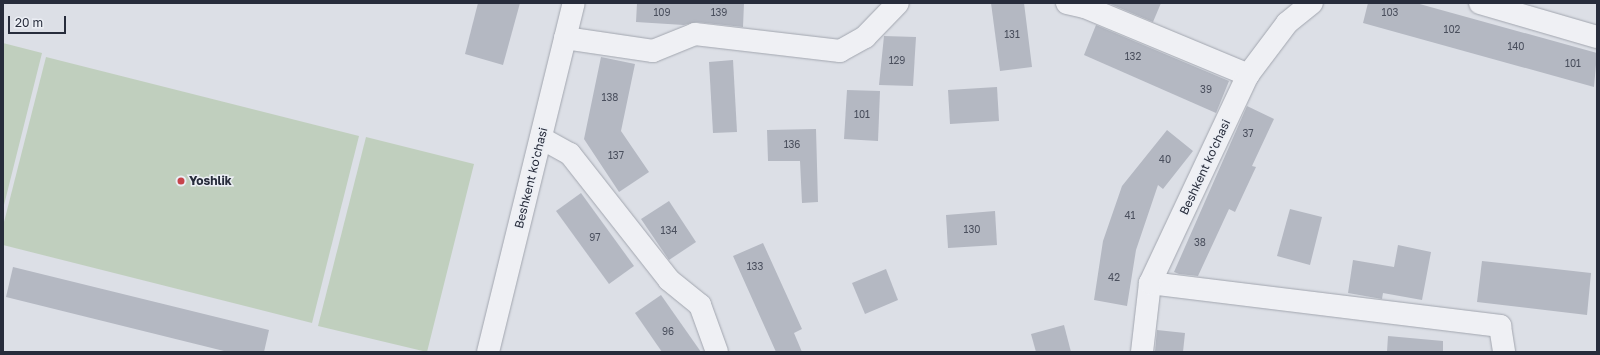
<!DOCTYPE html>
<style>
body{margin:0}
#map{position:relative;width:1600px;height:355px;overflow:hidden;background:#dcdfe6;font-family:"Golos Text",sans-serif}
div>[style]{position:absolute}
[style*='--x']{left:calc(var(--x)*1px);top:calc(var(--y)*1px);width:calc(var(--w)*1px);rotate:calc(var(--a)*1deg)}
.green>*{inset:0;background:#c0cfbe}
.building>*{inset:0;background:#b4b8c2}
.roads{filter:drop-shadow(0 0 1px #a2a6af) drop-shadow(0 0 1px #a2a6af)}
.minor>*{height:22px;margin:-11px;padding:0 11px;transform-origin:11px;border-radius:11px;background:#eff0f4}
.dots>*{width:11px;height:11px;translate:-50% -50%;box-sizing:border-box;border:2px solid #ebeef4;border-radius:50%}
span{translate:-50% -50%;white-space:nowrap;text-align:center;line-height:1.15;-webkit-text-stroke:3px #ebeef4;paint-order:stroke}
.number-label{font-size:10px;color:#4a4f5d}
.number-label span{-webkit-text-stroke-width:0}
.street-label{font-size:12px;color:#272c3b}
.poi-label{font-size:12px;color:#272c3b;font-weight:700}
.left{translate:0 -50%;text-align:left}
.frame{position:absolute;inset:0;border:4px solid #272c3b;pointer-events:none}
.scale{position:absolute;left:8px;top:16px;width:58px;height:18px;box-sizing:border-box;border:2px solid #272c3b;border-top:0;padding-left:5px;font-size:12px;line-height:14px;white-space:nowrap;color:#272c3b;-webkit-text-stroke:3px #ebeef4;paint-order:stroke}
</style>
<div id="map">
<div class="green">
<i style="clip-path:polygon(3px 43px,42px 53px,3px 209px)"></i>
<i style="clip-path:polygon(46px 57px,359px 136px,312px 323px,3px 245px,3px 226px)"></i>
<i style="clip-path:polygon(366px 137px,474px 164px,427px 352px,318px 326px)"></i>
</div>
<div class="building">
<i style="clip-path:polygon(478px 3px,520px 3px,503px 65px,465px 54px)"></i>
<i style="clip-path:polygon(637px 3px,744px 3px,743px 27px,696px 22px,684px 25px,636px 22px)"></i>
<i style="clip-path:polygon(991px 3px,1024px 3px,1032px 67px,1000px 71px)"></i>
<i style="clip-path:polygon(1108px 3px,1161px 3px,1153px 22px)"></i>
<i style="clip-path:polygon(1368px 3px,1416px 3px,1597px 53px,1594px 87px,1363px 23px)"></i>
<i style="clip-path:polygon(1096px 25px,1229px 81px,1216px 113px,1084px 55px)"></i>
<i style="clip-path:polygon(884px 36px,916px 37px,913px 86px,879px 85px)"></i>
<i style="clip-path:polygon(601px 57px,635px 64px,621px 131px,649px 172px,619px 192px,584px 139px)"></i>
<i style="clip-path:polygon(733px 60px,737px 132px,713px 133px,709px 62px)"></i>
<i style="clip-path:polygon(997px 87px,999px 121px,950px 124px,948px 90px)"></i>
<i style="clip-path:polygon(847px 90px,880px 91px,878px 141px,844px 139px)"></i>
<i style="clip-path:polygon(1247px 106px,1274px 119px,1252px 166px,1256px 167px,1235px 212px,1229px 209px,1198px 276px,1179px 274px,1174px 272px)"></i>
<i style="clip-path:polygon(816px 129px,818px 202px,802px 203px,800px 161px,768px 161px,767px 130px)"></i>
<i style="clip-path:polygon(1167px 130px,1193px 151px,1163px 189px,1158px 185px,1136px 250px,1127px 306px,1094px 300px,1103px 241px,1122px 186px)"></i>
<i style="clip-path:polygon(581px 193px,634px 266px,609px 284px,556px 211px)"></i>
<i style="clip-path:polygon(669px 201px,696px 242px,669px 260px,641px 219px)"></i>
<i style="clip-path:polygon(1290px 209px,1322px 217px,1310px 265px,1277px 256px)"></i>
<i style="clip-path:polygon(995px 211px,997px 245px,948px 248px,946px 215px)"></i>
<i style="clip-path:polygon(763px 243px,802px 329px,794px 333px,802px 352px,776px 352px,733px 256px)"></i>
<i style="clip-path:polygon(1398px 245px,1431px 252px,1422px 300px,1383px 293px,1382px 299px,1348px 293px,1353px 260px,1394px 267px)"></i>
<i style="clip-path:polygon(1482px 261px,1591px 273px,1587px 315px,1477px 302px)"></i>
<i style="clip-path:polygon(13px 267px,269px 330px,264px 352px,228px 352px,6px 297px)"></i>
<i style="clip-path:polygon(886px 269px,898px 300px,865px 314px,852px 283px)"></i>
<i style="clip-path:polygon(661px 295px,701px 352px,662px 352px,635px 313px)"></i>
<i style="clip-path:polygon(1064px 325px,1071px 352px,1036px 352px,1031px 334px)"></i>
<i style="clip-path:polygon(1157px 330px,1185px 333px,1183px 352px,1155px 352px)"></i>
<i style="clip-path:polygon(1388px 336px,1443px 341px,1443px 352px,1387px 352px)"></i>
</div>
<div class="roads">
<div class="minor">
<i style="--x:1067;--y:3;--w:18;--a:13"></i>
<i style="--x:1085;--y:7;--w:177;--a:22.6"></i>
<i style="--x:1480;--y:3;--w:122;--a:16.2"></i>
<i style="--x:565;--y:38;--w:89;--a:8.4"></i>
<i style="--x:653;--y:51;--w:45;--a:-22"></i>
<i style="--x:695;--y:34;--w:146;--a:6.7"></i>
<i style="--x:840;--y:51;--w:29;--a:-29"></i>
<i style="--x:865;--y:37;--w:47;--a:-45.9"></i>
<i style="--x:541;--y:138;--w:33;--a:29"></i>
<i style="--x:570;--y:154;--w:160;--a:51.8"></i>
<i style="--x:669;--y:280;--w:40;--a:39"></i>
<i style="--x:700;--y:305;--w:50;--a:70.1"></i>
<i style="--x:1150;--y:283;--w:353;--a:7"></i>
<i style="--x:1500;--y:326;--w:26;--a:81"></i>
<i style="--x:488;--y:352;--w:359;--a:-76.2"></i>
<i style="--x:1142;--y:352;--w:69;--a:-83.4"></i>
<i style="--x:1150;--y:283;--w:230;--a:-64.8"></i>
<i style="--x:1248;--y:75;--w:65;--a:-53.1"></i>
<i style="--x:1287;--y:23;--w:32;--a:-39"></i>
</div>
</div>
<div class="dots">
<i style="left:181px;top:181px;background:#c7444b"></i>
</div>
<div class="number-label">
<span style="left:662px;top:13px">109</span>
<span style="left:719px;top:13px">139</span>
<span style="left:1390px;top:13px">103</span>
<span style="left:1452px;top:30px">102</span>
<span style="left:1012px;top:35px">131</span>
<span style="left:1516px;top:47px">140</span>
<span style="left:1133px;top:57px">132</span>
<span style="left:897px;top:61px">129</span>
<span style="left:1573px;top:64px">101</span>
<span style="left:1206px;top:90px">39</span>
<span style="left:610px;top:98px">138</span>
<span style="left:862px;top:115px">101</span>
<span style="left:1248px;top:134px">37</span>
<span style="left:792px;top:145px">136</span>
<span style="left:616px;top:156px">137</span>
<span style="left:1165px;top:160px">40</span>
<span style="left:1130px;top:216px">41</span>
<span style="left:972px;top:230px">130</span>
<span style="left:669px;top:231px">134</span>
<span style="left:595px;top:238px">97</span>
<span style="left:1200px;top:243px">38</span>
<span style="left:755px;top:267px">133</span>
<span style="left:1114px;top:278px">42</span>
<span style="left:668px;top:332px">96</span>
</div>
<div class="street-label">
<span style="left:1205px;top:167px;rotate:-65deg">Beshkent ko'chasi</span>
<span style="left:531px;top:178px;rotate:-76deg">Beshkent ko'chasi</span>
</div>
<div class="poi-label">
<span class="left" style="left:189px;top:181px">Yoshlik</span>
</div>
<div class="frame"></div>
<div class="scale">20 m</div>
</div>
